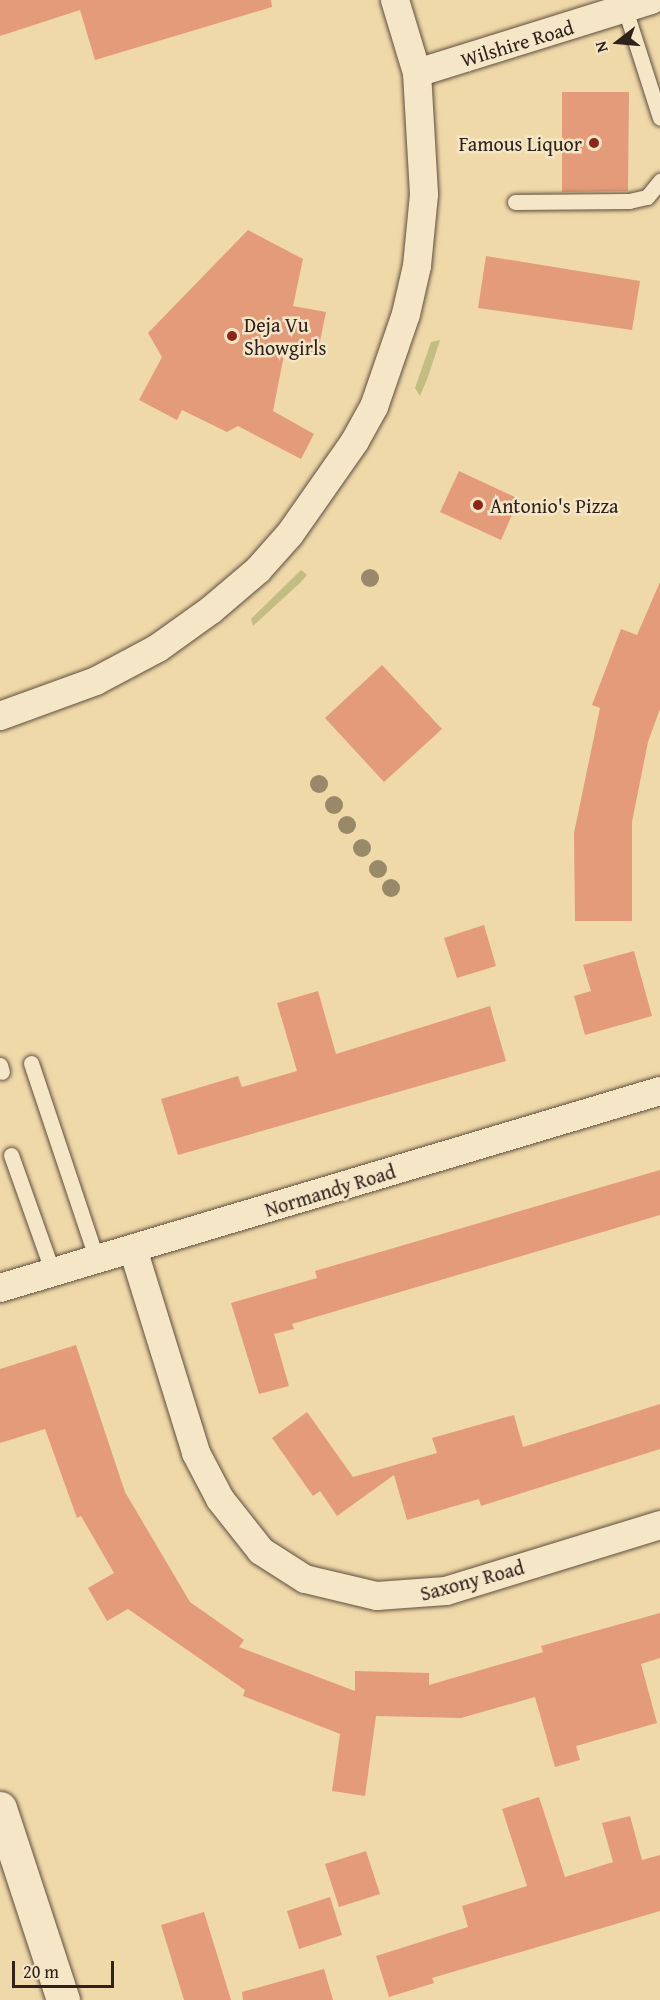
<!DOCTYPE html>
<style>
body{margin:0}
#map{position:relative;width:660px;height:2000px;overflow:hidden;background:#f0d9a9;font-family:"Gentium Book Plus",serif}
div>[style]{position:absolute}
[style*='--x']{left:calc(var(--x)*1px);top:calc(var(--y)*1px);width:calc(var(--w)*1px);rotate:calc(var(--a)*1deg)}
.green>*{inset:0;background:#c1bd83}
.building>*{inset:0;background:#e49b79}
.roads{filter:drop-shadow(0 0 2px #5f4f3e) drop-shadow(0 0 2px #5f4f3e)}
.service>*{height:15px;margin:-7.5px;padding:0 7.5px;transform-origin:7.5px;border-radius:7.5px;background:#f5e6c7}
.minor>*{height:28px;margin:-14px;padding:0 14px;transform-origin:14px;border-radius:14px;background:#f5e6c7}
.secondary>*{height:33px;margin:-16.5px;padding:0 16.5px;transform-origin:16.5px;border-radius:16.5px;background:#f5e6c7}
.trees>*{width:18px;height:18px;margin:-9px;border-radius:50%;background:#9a8969}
.dots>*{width:16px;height:16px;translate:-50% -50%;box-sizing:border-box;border:3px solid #f5e6c7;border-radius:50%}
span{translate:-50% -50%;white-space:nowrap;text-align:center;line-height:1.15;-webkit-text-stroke:5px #f5e6c7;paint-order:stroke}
.street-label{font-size:20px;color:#2f211b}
.poi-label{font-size:20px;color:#2f211b}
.right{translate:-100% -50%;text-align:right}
.left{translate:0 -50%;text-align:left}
.north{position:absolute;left:588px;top:12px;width:60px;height:60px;-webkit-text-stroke:4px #f5e6c7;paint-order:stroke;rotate:254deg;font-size:16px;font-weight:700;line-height:24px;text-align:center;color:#2f211b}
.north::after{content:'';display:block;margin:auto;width:21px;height:27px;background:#2f211b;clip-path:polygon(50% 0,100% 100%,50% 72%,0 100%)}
.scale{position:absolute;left:12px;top:1961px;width:102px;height:27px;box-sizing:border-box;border:3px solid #2f211b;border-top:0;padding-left:8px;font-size:18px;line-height:21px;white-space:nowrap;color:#2f211b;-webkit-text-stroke:4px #f5e6c7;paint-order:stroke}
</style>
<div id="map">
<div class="green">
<i style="clip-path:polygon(440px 340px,428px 377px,420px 396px,415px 388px,431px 342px)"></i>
<i style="clip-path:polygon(301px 570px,307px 575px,300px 583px,253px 626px,251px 619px)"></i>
</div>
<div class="building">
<i style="clip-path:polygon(0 0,271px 0,272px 7px,95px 60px,80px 10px,0 36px)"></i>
<i style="clip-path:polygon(562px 92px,629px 92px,628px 191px,562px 192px)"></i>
<i style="clip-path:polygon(248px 230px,303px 259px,293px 306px,326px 312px,317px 356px,285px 350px,273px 411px,314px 434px,301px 459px,238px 426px,227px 432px,182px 410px,177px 420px,139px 400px,162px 357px,148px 333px)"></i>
<i style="clip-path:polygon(486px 256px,640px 281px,632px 330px,478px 308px)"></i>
<i style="clip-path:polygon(459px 471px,519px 499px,501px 540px,440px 512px)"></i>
<i style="clip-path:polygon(660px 582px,660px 709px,648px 742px,632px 822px,632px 921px,575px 921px,574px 833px,600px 708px,592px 705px,621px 629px,637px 635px)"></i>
<i style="clip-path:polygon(382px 665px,442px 729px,384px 782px,325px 718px)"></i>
<i style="clip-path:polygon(484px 925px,496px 966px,457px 978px,444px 938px)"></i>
<i style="clip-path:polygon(634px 951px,652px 1016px,585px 1035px,574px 996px,591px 991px,583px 965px)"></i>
<i style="clip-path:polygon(318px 991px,336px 1054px,490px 1006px,506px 1061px,178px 1155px,161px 1099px,238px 1076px,242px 1087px,297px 1071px,277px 1003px)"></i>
<i style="clip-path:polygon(660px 1170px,660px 1215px,292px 1324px,294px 1329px,274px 1334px,289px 1386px,259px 1394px,231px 1303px,317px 1278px,315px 1271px)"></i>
<i style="clip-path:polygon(76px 1345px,125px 1492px,190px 1602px,244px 1640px,239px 1647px,355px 1691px,355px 1671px,429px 1673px,429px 1685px,543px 1652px,541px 1646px,660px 1613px,660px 1658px,641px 1664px,657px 1723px,576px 1746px,580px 1760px,555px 1767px,535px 1697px,461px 1718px,376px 1716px,365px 1796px,332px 1791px,340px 1734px,243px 1696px,245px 1690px,128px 1609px,107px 1621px,88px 1588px,114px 1573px,81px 1516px,77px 1518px,45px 1429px,0 1443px,0 1369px)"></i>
<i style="clip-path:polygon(660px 1404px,660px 1449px,481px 1506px,479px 1499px,407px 1520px,394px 1475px,337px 1516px,320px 1491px,313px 1496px,272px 1438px,307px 1412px,353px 1477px,437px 1453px,432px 1438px,514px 1415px,523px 1447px)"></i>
<i style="clip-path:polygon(539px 1797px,565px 1877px,613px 1862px,602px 1823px,630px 1816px,642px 1860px,660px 1855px,660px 1911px,432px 1978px,434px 1983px,389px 1997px,376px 1956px,468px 1927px,462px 1906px,527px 1886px,502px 1809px)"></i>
<i style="clip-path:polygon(366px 1851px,380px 1894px,339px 1907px,325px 1864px)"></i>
<i style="clip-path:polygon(330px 1897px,342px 1935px,299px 1949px,287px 1911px)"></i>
<i style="clip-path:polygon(204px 1912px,231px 2000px,184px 2000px,161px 1925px)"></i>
<i style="clip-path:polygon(324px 1969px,333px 2000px,243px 2000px,242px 1992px)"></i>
</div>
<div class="roads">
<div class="service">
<i style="--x:625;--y:9;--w:114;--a:72.2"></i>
<i style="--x:515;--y:202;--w:114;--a:-0.5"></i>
<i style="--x:629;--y:201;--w:18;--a:-13"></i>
<i style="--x:647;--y:197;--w:21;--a:-51"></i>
<i style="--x:31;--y:1063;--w:208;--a:71.5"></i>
<i style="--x:0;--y:1065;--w:7;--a:74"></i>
<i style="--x:11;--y:1155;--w:125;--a:70.4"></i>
</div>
<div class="minor">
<i style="--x:417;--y:73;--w:245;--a:-17.3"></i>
<i style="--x:0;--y:716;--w:102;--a:-20"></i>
<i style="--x:96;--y:681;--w:70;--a:-28"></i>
<i style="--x:158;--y:648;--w:65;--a:-35.6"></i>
<i style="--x:211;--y:610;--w:62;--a:-40.4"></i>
<i style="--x:258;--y:570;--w:48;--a:-48.4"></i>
<i style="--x:290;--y:534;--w:113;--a:-55"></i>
<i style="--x:355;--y:441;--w:39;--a:-61"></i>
<i style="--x:374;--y:407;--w:98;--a:-71"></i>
<i style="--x:406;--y:314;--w:49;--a:-77.1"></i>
<i style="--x:417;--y:266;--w:72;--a:-84.4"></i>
<i style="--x:424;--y:194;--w:121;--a:-93.3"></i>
<i style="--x:417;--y:73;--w:76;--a:-106.8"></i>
<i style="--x:133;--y:1249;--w:214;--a:72.8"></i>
<i style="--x:196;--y:1453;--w:52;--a:62.4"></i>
<i style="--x:220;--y:1499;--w:66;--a:51.7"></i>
<i style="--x:261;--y:1551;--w:52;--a:32.5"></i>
<i style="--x:305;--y:1579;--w:74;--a:13.3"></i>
<i style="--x:377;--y:1596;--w:69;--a:-4.1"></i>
<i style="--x:446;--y:1591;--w:224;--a:-17.1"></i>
<i style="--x:0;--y:1288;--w:689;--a:-16.62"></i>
</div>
<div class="secondary">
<i style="--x:0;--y:1808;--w:202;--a:71.8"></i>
</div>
</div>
<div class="trees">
<i style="left:370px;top:578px"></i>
<i style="left:319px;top:784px"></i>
<i style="left:334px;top:805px"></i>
<i style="left:347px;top:825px"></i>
<i style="left:362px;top:848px"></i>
<i style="left:378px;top:869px"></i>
<i style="left:391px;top:888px"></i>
</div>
<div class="dots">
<i style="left:594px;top:143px;background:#8f2418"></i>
<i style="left:232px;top:336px;background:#8f2418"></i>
<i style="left:478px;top:505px;background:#8f2418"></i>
</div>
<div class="street-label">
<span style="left:517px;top:43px;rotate:-17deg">Wilshire Road</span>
<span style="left:330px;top:1190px;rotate:-17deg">Normandy Road</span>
<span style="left:472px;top:1580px;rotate:-15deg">Saxony Road</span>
</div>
<div class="poi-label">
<span class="right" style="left:582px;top:143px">Famous Liquor</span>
<span class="left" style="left:244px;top:336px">Deja Vu<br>Showgirls</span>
<span class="left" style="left:490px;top:505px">Antonio's Pizza</span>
</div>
<div class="north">N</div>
<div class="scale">20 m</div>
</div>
